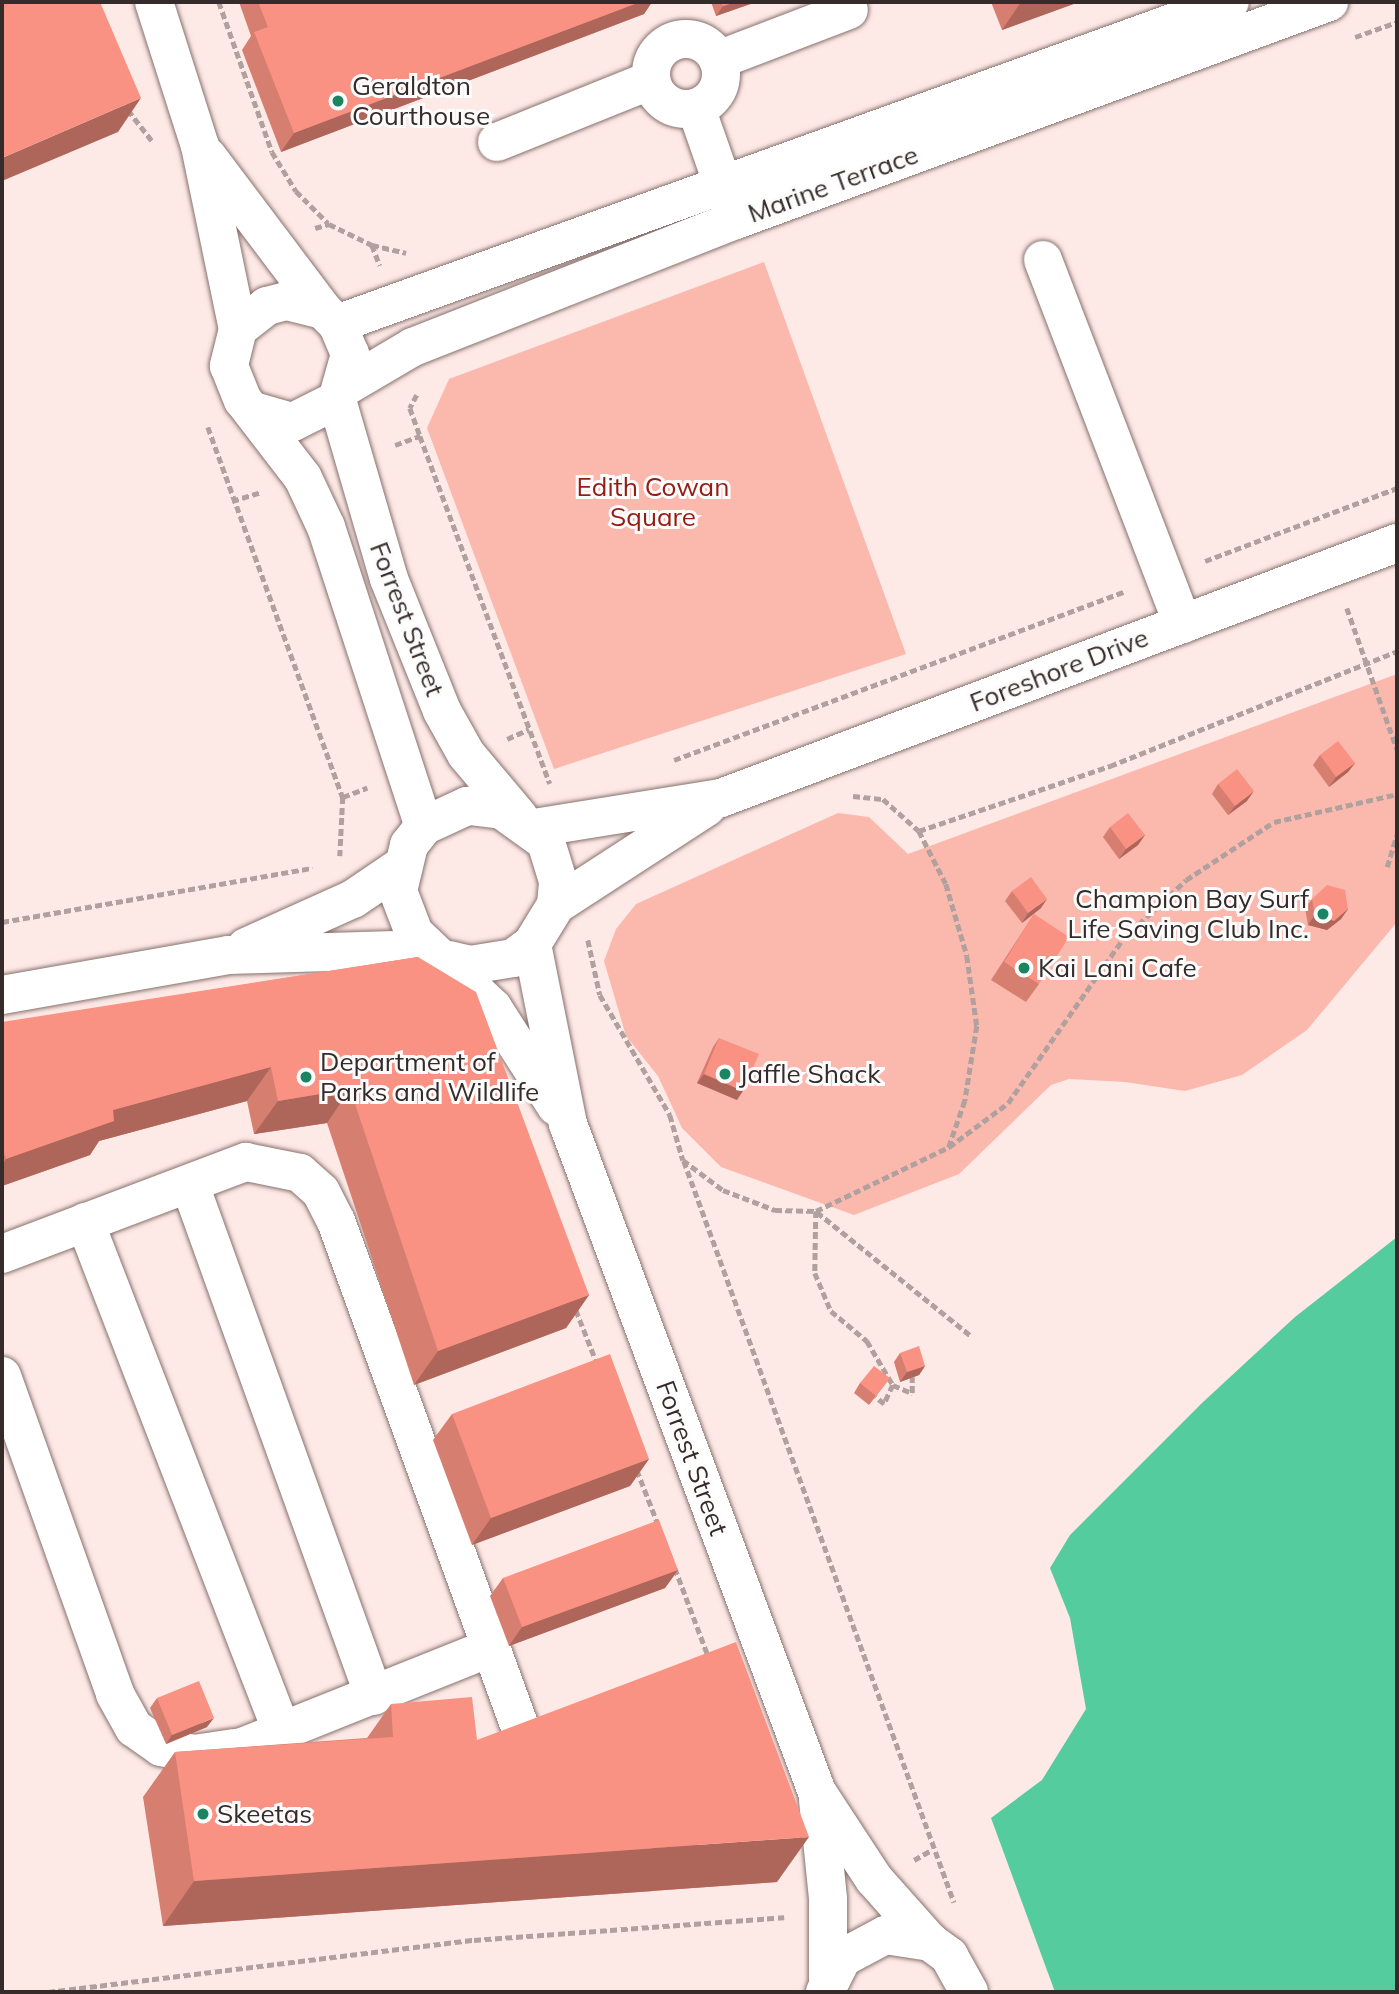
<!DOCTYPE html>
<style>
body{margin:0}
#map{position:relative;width:1399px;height:1994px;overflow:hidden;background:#fde9e6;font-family:Mulish,sans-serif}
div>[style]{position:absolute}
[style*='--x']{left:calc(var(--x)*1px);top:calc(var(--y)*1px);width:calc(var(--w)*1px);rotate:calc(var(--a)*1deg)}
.green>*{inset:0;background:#fbb9ae}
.water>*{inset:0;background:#55cc9e}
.path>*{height:4.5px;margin-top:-2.25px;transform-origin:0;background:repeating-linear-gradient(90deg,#b0a09e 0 7px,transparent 0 10.5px)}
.roads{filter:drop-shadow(0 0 2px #87716d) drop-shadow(0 0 2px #87716d)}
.minor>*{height:38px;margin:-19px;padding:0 19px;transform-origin:19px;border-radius:19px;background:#fff}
.minor>.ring{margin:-19px;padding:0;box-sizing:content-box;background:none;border:38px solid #fff;border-radius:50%}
.wall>*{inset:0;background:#d67e70}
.shaded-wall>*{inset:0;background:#ae665b}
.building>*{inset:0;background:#f99282}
.dots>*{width:19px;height:19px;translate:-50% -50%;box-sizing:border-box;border:4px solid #fcfcfc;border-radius:50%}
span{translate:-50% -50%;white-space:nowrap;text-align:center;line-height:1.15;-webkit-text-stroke:6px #fcfcfc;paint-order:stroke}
.poi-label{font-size:26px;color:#352b2a}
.left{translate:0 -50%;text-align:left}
.right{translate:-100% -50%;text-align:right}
.street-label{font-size:26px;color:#352b2a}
.park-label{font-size:26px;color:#951c12}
.frame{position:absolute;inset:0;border:4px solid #352b2a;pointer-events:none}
</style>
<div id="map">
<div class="green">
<i style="clip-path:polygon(764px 262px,906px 654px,554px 769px,427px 428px,449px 379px)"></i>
<i style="clip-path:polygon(1397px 674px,1397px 922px,1307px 1030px,1242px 1075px,1185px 1091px,1125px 1082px,1069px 1079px,1051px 1085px,959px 1174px,854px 1215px,721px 1167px,682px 1128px,658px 1076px,626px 1036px,604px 961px,616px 929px,636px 904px,838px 813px,869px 817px,908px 854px)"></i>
</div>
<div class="water">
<i style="clip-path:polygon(1397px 1237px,1397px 1992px,1055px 1992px,991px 1818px,1042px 1780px,1086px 1709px,1070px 1618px,1050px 1568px,1070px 1535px,1202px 1403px,1295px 1317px)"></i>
</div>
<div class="path">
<i style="--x:219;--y:2;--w:159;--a:70.5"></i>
<i style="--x:272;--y:152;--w:46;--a:58.4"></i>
<i style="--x:296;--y:191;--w:45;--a:45"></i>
<i style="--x:1355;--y:37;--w:45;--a:-19.7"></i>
<i style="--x:128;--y:110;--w:39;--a:52"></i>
<i style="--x:315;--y:228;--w:15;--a:-16"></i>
<i style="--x:329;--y:224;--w:48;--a:26"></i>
<i style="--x:372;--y:245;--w:22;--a:69"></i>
<i style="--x:372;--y:245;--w:35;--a:13"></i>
<i style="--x:417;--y:395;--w:15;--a:118"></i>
<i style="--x:410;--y:408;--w:30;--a:70"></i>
<i style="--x:208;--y:427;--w:394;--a:70"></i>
<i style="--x:343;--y:797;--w:59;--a:92.9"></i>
<i style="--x:395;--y:445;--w:27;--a:-20"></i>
<i style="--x:420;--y:436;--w:371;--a:69.5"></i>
<i style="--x:232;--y:501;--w:30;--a:-17"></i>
<i style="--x:1205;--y:561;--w:205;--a:-20.8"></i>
<i style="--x:1347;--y:608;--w:150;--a:70.5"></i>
<i style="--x:507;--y:739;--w:24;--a:-24"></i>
<i style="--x:674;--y:760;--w:482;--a:-20.5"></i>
<i style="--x:853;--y:796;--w:30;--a:6"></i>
<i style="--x:883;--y:799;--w:48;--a:41.6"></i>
<i style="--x:919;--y:831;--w:59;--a:63"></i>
<i style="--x:946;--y:884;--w:75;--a:73.7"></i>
<i style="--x:967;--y:956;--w:71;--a:81.9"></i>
<i style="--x:977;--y:1026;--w:76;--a:99.1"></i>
<i style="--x:965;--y:1101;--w:49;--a:109.2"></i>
<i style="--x:343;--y:797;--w:26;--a:-21"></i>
<i style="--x:919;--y:831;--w:202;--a:-18.8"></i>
<i style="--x:1110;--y:766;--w:309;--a:-21.8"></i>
<i style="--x:1387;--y:867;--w:34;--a:-73"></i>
<i style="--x:2;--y:922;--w:315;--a:-9.9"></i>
<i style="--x:588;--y:940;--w:56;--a:77.7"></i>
<i style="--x:600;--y:995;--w:139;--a:59.7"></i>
<i style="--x:670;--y:1115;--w:47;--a:73.9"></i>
<i style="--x:683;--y:1160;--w:50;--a:36.9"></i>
<i style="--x:723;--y:1190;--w:56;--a:21"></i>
<i style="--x:775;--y:1210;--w:41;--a:1.4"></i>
<i style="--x:816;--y:1211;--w:148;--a:-25.7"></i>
<i style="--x:949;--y:1147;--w:74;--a:-36.7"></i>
<i style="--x:1008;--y:1103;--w:200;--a:-55"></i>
<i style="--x:1123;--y:939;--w:86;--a:-43.1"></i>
<i style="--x:1186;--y:880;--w:105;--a:-33.4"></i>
<i style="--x:1274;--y:822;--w:126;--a:-12.8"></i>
<i style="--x:684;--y:1161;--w:789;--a:69.98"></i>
<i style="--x:816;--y:1211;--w:62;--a:90.9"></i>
<i style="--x:815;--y:1273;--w:41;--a:67.2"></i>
<i style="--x:831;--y:1311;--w:47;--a:39.8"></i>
<i style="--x:867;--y:1341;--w:51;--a:59.4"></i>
<i style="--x:893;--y:1385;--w:21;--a:115"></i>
<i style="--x:884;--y:1404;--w:11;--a:-142"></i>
<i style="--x:817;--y:1212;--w:198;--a:38.8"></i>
<i style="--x:576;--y:1310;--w:57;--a:68.4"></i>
<i style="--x:893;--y:1385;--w:21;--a:23"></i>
<i style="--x:912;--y:1393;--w:16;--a:-90"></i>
<i style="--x:637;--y:1470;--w:58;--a:68.7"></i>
<i style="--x:675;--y:1568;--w:96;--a:69.3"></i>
<i style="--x:914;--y:1860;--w:20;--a:-30"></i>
<i style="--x:527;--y:1991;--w:1;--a:90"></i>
<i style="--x:48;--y:1992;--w:429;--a:-7"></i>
<i style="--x:474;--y:1940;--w:311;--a:-4.2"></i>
</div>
<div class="roads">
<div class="minor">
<i style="--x:154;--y:2;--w:151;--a:72.3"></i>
<i style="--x:200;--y:146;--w:187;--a:78.3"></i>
<i class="ring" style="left:651px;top:39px;width:32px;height:32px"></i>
<i style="--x:718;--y:60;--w:140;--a:-20.9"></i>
<i style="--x:696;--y:108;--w:106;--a:70.7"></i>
<i style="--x:497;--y:142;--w:166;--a:-21.9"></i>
<i style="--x:207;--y:156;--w:193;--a:53"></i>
<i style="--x:1043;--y:260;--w:390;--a:69"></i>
<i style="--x:337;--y:324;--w:949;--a:-19.83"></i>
<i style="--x:345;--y:387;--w:79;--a:-30.5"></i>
<i style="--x:413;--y:347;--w:347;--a:-21.5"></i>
<i style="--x:736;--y:220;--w:632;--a:-20.18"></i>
<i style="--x:337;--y:400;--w:186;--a:73.8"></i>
<i style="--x:389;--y:579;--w:142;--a:68.1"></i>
<i style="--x:442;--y:711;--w:49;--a:60.8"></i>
<i style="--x:466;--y:754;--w:82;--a:49.9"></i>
<i style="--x:257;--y:412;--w:37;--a:16"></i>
<i style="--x:293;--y:422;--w:49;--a:-26.6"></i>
<i style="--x:337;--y:400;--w:48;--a:-74.2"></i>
<i style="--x:350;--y:354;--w:33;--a:-113"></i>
<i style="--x:337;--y:324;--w:20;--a:-135"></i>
<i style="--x:323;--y:310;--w:38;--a:-166"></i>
<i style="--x:286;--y:301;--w:20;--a:165"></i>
<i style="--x:267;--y:306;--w:37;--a:142"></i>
<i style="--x:238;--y:329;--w:38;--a:104"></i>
<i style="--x:229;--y:366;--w:37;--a:68"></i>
<i style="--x:243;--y:400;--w:98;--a:52.4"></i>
<i style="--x:303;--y:478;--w:54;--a:64.9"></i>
<i style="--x:326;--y:527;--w:315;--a:71.9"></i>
<i style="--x:534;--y:828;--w:189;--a:-9.1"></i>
<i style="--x:721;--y:798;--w:722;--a:-20.67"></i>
<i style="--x:556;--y:905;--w:180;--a:-33"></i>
<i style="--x:532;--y:944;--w:184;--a:78.7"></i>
<i style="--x:568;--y:1124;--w:713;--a:69.56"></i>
<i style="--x:817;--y:1792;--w:104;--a:56.8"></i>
<i style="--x:874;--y:1879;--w:84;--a:48.4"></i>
<i style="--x:246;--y:947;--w:117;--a:-24.2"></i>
<i style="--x:353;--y:899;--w:57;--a:-34.2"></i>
<i style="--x:449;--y:960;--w:22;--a:13"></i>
<i style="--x:470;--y:965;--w:44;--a:-9.2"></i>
<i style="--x:513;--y:958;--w:24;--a:-36"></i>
<i style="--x:532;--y:944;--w:46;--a:-58.4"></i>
<i style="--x:556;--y:905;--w:24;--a:-85"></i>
<i style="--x:558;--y:881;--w:41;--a:-107.1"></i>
<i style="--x:546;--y:842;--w:54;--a:-144"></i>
<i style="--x:502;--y:810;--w:35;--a:-173"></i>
<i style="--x:467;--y:806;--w:47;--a:155.1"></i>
<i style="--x:424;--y:826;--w:24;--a:128"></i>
<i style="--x:409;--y:845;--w:47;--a:103.4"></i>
<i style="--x:398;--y:891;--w:45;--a:69.1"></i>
<i style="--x:414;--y:933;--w:109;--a:43.5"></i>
<i style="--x:493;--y:1008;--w:117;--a:57.3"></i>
<i style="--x:2;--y:995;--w:230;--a:-10"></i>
<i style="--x:228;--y:955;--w:201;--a:-1.7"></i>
<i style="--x:190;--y:1185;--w:543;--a:70.2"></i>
<i style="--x:85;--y:1222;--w:547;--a:68.88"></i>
<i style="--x:2;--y:1254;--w:261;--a:-20.7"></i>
<i style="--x:246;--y:1162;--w:55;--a:11.5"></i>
<i style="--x:300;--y:1173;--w:28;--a:42"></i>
<i style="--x:321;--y:1192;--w:33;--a:63"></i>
<i style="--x:336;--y:1221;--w:542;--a:70.03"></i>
<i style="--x:2;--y:1376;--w:337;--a:70.4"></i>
<i style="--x:115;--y:1694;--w:39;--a:61"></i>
<i style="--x:134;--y:1728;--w:33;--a:35"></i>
<i style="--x:161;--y:1747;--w:34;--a:12"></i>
<i style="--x:194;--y:1754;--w:49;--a:-8.3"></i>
<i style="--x:242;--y:1747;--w:267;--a:-21.8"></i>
<i style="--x:818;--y:1800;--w:100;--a:84.2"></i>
<i style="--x:828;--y:1899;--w:80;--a:90"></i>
<i style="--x:825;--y:1992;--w:38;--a:-63"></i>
<i style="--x:842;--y:1958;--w:49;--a:-28.1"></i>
<i style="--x:885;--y:1935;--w:46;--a:8.8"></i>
<i style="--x:930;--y:1942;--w:24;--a:36"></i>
<i style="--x:949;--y:1956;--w:41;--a:60.9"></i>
</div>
</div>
<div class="wall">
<i style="clip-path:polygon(239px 2px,652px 2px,644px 14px,281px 152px,242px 50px,251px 36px)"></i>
<i style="clip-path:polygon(711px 2px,756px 2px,716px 16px)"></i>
<i style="clip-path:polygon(991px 2px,1079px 2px,1002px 30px)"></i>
<i style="clip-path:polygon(1320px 755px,1355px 763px,1348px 772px,1329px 787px,1313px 765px)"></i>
<i style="clip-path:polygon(1218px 784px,1247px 801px,1228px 815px,1212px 794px)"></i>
<i style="clip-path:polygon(1110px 827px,1145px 835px,1138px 845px,1119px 859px,1103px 837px)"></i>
<i style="clip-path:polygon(1012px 891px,1041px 908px,1022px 923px,1005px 901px)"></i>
<i style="clip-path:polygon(1312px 899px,1348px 909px,1341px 919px,1327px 930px,1308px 925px,1305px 908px)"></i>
<i style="clip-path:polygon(1034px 914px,1039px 984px,1026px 1002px,991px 980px)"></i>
<i style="clip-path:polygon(418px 957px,589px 1295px,566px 1328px,414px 1385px,327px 1123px,254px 1134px,247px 1101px,99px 1141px,90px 1155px,2px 1186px,2px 1023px)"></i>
<i style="clip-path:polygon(719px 1038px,737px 1100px,697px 1083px,713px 1047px)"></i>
<i style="clip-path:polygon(900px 1353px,925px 1366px,919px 1375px,900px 1382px,894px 1362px)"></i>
<i style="clip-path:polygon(890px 1378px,869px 1405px,854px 1393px,860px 1383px)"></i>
<i style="clip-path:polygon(452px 1414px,649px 1459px,630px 1486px,472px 1545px,433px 1440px)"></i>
<i style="clip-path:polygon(678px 1570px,665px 1588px,509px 1646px,490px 1596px,503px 1578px)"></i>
<i style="clip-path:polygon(157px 1698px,207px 1727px,166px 1744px,150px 1708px)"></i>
<i style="clip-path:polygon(391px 1704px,477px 1740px,777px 1882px,163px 1926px,143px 1797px,175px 1752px,367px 1738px)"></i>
</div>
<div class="shaded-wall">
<i style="clip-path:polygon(640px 2px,652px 2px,644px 14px,281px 152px,294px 133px)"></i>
<i style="clip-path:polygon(736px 2px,756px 2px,716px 16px,723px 6px)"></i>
<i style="clip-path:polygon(1021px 2px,1079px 2px,1002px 30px)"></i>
<i style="clip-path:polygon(141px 98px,118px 132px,2px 181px,2px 158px)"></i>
<i style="clip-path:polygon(1355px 763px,1348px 772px,1329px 787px,1336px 777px)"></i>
<i style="clip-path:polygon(1254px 791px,1247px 801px,1228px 815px,1235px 806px)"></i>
<i style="clip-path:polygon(1145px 835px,1138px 845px,1119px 859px,1126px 849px)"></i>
<i style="clip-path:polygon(1047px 899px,1041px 908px,1022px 923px,1028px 913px)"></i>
<i style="clip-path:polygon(1348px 909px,1341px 919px,1327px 930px,1308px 925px,1315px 915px)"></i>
<i style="clip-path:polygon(271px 1067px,247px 1101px,99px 1141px,90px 1155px,2px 1186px,2px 1165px,6px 1159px,113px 1110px)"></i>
<i style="clip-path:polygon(704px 1074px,743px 1091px,737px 1100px,697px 1083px)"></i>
<i style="clip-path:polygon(350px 1089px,327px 1123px,254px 1134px,278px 1101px)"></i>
<i style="clip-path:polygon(589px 1295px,566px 1328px,414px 1385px,438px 1351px)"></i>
<i style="clip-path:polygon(925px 1366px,919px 1375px,900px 1382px,907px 1372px)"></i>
<i style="clip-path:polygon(649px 1459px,630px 1486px,472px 1545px,491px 1518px)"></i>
<i style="clip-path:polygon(678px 1570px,665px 1588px,509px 1646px,522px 1627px)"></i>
<i style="clip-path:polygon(214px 1718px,207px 1727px,166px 1744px,172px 1735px)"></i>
<i style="clip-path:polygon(809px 1837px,777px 1882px,163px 1926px,194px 1881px)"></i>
</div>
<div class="building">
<i style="clip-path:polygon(2px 2px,100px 2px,141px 98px,2px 158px)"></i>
<i style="clip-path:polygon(258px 2px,640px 2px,294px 133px,254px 32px,268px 27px)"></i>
<i style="clip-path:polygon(721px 2px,736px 2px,723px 6px)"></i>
<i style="clip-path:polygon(1338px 741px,1355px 763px,1336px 777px,1320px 755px)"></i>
<i style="clip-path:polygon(1237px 769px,1254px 791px,1235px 806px,1218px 784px)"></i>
<i style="clip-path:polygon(1128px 813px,1145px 835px,1126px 849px,1110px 827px)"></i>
<i style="clip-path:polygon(1031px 877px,1047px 899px,1028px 913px,1012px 891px)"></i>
<i style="clip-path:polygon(1327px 885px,1345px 890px,1348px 909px,1334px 921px,1315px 915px,1312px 899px)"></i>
<i style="clip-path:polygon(1034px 914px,1069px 937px,1039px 984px,1004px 962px)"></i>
<i style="clip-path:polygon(418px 957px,476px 992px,589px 1295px,438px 1351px,350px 1089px,278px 1101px,271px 1067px,113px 1110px,114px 1121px,6px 1159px,2px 1147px,2px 1022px)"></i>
<i style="clip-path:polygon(719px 1038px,759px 1054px,743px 1091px,704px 1074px)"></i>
<i style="clip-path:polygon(919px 1346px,925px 1366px,907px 1372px,900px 1353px)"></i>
<i style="clip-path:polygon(610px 1354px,649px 1459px,491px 1518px,452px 1414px)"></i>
<i style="clip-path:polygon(874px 1366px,890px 1378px,876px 1396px,860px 1383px)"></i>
<i style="clip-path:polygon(659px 1520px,678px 1570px,522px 1627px,503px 1578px)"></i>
<i style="clip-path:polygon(736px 1642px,809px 1837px,194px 1881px,175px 1752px,393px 1737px,391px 1704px,472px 1697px,477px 1740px)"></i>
<i style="clip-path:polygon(199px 1681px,214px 1718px,172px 1735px,157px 1698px)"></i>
</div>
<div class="dots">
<i style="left:338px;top:101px;background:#1b8461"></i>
<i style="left:1323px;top:914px;background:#1b8461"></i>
<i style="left:1024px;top:968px;background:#1b8461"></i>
<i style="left:725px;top:1074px;background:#1b8461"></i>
<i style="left:306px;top:1077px;background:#1b8461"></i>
<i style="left:203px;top:1814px;background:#1b8461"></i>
</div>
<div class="poi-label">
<span class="left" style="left:352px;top:101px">Geraldton<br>Courthouse</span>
<span class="right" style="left:1309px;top:914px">Champion Bay Surf<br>Life Saving Club Inc.</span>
<span class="left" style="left:1038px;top:968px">Kai Lani Cafe</span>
<span class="left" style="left:320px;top:1077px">Department of<br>Parks and Wildlife</span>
<span class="left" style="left:739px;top:1074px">Jaffle Shack</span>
<span class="left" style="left:217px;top:1814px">Skeetas</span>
</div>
<div class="street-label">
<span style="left:833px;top:184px;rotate:-20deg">Marine Terrace</span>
<span style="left:407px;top:619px;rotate:69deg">Forrest Street</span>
<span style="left:1059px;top:670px;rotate:-21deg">Foreshore Drive</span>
<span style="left:692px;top:1458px;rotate:70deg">Forrest Street</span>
</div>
<div class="park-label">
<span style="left:653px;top:502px">Edith Cowan<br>Square</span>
</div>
<div class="frame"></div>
</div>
